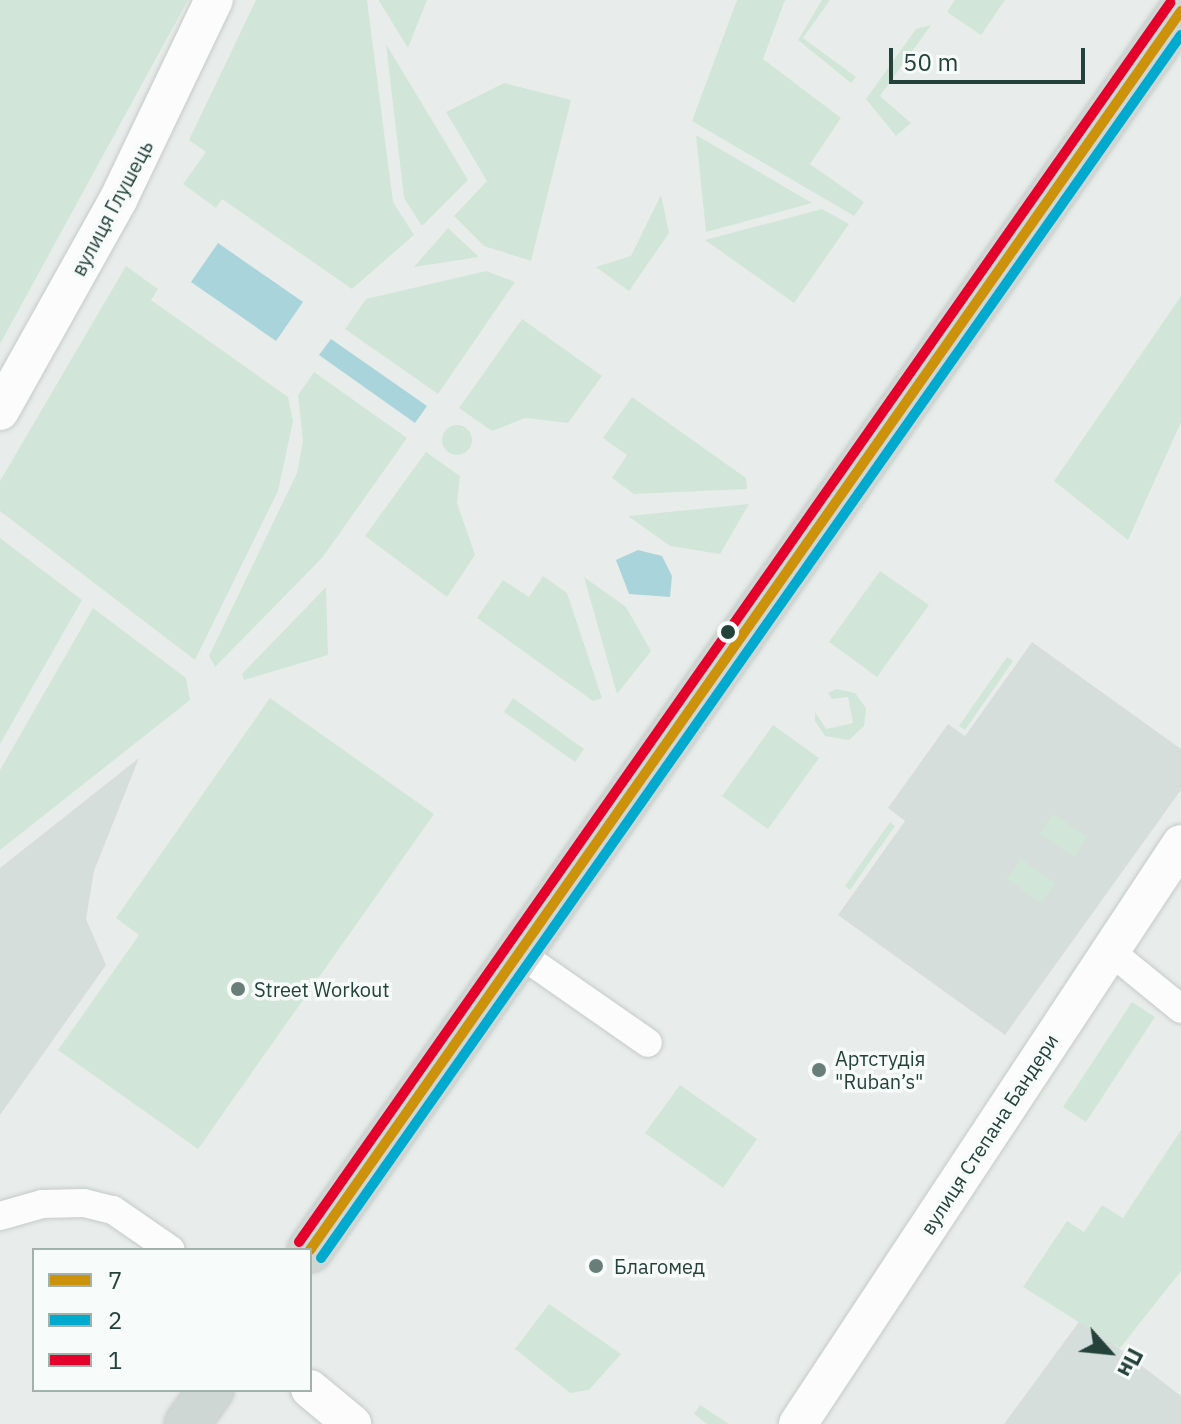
<!DOCTYPE html>
<meta charset="utf-8">
<style>
body{margin:0}
#map{position:relative;width:1181px;height:1424px;overflow:hidden;background:#e8edeb;font-family:"IBM Plex Sans",sans-serif}
div>[style]{position:absolute}
[style*='--x']{left:calc(var(--x)*1px);top:calc(var(--y)*1px);width:calc(var(--w)*1px);rotate:calc(var(--a)*1deg)}
.built>*{inset:0;background:#d6dedb}
.green>*{inset:0;background:#d1e6d8}
.round{border-radius:50%}
.water>*{inset:0;background:#a9d4db}
.roads{filter:drop-shadow(0 0 2px #c5cac8) drop-shadow(0 0 2px #c5cac8)}
.street>*{height:28px;margin:-14px;padding:0 14px;transform-origin:14px;border-radius:14px;background:#fcfcfc}
.secondary>*{height:38px;margin:-19px;padding:0 19px;transform-origin:19px;border-radius:19px;background:#fcfcfc}
.primary>*{height:44px;margin:-22px;padding:0 22px;transform-origin:22px;border-radius:22px;background:#cfd7d5}
.bus-1>*{height:10px;margin:-5px;padding:0 5px;transform-origin:5px;border-radius:5px;background:#cd920c}
.bus-2>*{height:10px;margin:-5px;padding:0 5px;transform-origin:5px;border-radius:5px;background:#00a9ce}
.bus-3>*{height:10px;margin:-5px;padding:0 5px;transform-origin:5px;border-radius:5px;background:#e4002b}
.dots>*{width:22px;height:22px;translate:-50% -50%;box-sizing:border-box;border:4px solid #f7fbf9;border-radius:50%}
span{translate:-50% -50%;white-space:nowrap;text-align:center;line-height:1.15;-webkit-text-stroke:7px #f7fbf9;paint-order:stroke}
.street-label{font-size:20px;color:#24423a}
.poi-label{font-size:20px;color:#24423a}
.left{translate:0 -50%;text-align:left}
.legend{position:absolute;left:32px;top:1248px;width:280px;height:144px;box-sizing:border-box;background:#f7fbf9;border:2px solid #a3b1ad;margin:0;padding:10px 14px;list-style:none;font-size:24px;color:#24423a}
.legend li{display:flex;align-items:center;gap:16px;height:40px}
.legend b{width:40px;border:2px solid #a3b1ad}
.north{position:absolute;left:1069px;top:1312px;width:80px;height:80px;-webkit-text-stroke:6px #f7fbf9;paint-order:stroke;rotate:117deg;font-size:22px;font-weight:700;line-height:32px;text-align:center;color:#24423a}
.north::after{content:'';display:block;margin:auto;width:28px;height:36px;background:#24423a;clip-path:polygon(50% 0,100% 100%,50% 72%,0 100%)}
.scale{position:absolute;left:889px;top:48px;width:196px;height:36px;box-sizing:border-box;border:4px solid #24423a;border-top:0;padding-left:10px;font-size:24px;line-height:28px;white-space:nowrap;color:#24423a;-webkit-text-stroke:6px #f7fbf9;paint-order:stroke}
</style>
<div id="map">
<div class="built">
<i style="clip-path:polygon(1032px 642px,1181px 749px,1181px 790px,1005px 1035px,838px 915px,905px 821px,888px 808px,948px 724px,965px 736px)"></i>
<i style="clip-path:polygon(139px 758px,94px 871px,86px 919px,106px 965px,0 1115px,0 868px)"></i>
<i style="clip-path:polygon(1081px 1319px,1181px 1396px,1181px 1424px,1004px 1424px)"></i>
</div>
<div class="green">
<i style="clip-path:polygon(0 0,188px 0,0 344px)"></i>
<i style="clip-path:polygon(256px 0,367px 0,393px 202px,414px 235px,352px 289px,222px 199px,216px 208px,183px 184px,206px 152px,189px 140px)"></i>
<i style="clip-path:polygon(379px 0,427px 0,408px 48px,379px 1px)"></i>
<i style="clip-path:polygon(737px 0,785px 0,763px 59px,841px 118px,810px 164px,864px 202px,854px 216px,692px 121px)"></i>
<i style="clip-path:polygon(822px 0,830px 0,803px 38px,856px 77px,851px 83px,798px 40px)"></i>
<i style="clip-path:polygon(955px 0,1005px 0,981px 35px,947px 12px)"></i>
<i style="clip-path:polygon(931px 25px,880px 96px,911px 123px,896px 136px,866px 99px,916px 29px)"></i>
<i style="clip-path:polygon(386px 44px,468px 180px,422px 226px,404px 198px)"></i>
<i style="clip-path:polygon(504px 83px,571px 100px,531px 261px,484px 246px,454px 216px,487px 181px,446px 112px)"></i>
<i style="clip-path:polygon(696px 135px,812px 203px,706px 232px)"></i>
<i style="clip-path:polygon(661px 195px,669px 233px,629px 291px,596px 267px,631px 256px)"></i>
<i style="clip-path:polygon(822px 209px,849px 224px,794px 303px,705px 240px)"></i>
<i style="clip-path:polygon(448px 228px,479px 257px,414px 267px)"></i>
<i style="clip-path:polygon(126px 266px,158px 289px,151px 300px,288px 397px,293px 421px,278px 491px,195px 660px,0 511px,0 481px)"></i>
<i style="clip-path:polygon(486px 271px,515px 282px,438px 394px,345px 329px,366px 299px)"></i>
<i style="clip-path:polygon(1181px 296px,1181px 422px,1128px 540px,1054px 481px)"></i>
<i style="clip-path:polygon(522px 319px,602px 376px,568px 423px,525px 418px,492px 431px,459px 408px)"></i>
<i style="clip-path:polygon(314px 372px,407px 438px,322px 558px,215px 667px,209px 656px,297px 473px,303px 441px,298px 395px)"></i>
<i style="clip-path:polygon(632px 397px,746px 478px,747px 489px,634px 494px,612px 478px,627px 455px,603px 438px)"></i>
<i class="round" style="left:442px;top:425px;width:30px;height:30px"></i>
<i style="clip-path:polygon(426px 452px,460px 476px,457px 503px,475px 555px,447px 597px,365px 536px)"></i>
<i style="clip-path:polygon(749px 504px,720px 554px,670px 546px,628px 516px)"></i>
<i style="clip-path:polygon(0 538px,82px 600px,0 744px)"></i>
<i style="clip-path:polygon(880px 571px,929px 605px,877px 677px,829px 642px)"></i>
<i style="clip-path:polygon(543px 576px,567px 593px,602px 698px,593px 701px,477px 618px,503px 580px,529px 597px)"></i>
<i style="clip-path:polygon(584px 577px,626px 607px,651px 651px,617px 694px)"></i>
<i style="clip-path:polygon(326px 587px,328px 655px,244px 680px,242px 674px)"></i>
<i style="clip-path:polygon(93px 608px,186px 678px,190px 700px,0 850px,0 770px)"></i>
<i style="clip-path:polygon(1007px 657px,1013px 661px,965px 730px,959px 726px)"></i>
<i style="clip-path:polygon(836px 689px,855px 693px,866px 708px,864px 726px,849px 740px,825px 736px,815px 721px,815px 712px,826px 729px,853px 723px,848px 697px,832px 699px,828px 693px)"></i>
<i style="clip-path:polygon(270px 698px,434px 814px,198px 1149px,58px 1050px,139px 935px,116px 918px)"></i>
<i style="clip-path:polygon(513px 698px,584px 749px,575px 762px,504px 712px)"></i>
<i style="clip-path:polygon(773px 725px,819px 758px,768px 829px,722px 796px)"></i>
<i style="clip-path:polygon(1053px 814px,1087px 837px,1074px 857px,1040px 834px)"></i>
<i style="clip-path:polygon(890px 822px,895px 826px,850px 890px,845px 886px)"></i>
<i style="clip-path:polygon(1021px 859px,1055px 883px,1041px 903px,1007px 879px)"></i>
<i style="clip-path:polygon(1132px 1002px,1155px 1017px,1086px 1122px,1063px 1107px)"></i>
<i style="clip-path:polygon(680px 1085px,757px 1139px,723px 1188px,645px 1133px)"></i>
<i style="clip-path:polygon(1181px 1130px,1181px 1271px,1120px 1348px,1023px 1287px,1067px 1221px,1084px 1232px,1102px 1205px,1123px 1218px)"></i>
<i style="clip-path:polygon(549px 1304px,621px 1354px,589px 1390px,570px 1393px,515px 1349px)"></i>
<i style="clip-path:polygon(700px 1405px,729px 1424px,707px 1424px,694px 1414px)"></i>
</div>
<div class="water">
<i style="clip-path:polygon(218px 243px,303px 302px,276px 341px,191px 282px)"></i>
<i style="clip-path:polygon(331px 339px,427px 406px,415px 423px,319px 355px)"></i>
<i style="clip-path:polygon(638px 550px,662px 556px,672px 576px,670px 597px,629px 594px,616px 560px)"></i>
</div>
<div class="roads">
<div class="street">
<i style="--x:1110;--y:951;--w:92;--a:39.2"></i>
<i style="--x:519;--y:953;--w:157;--a:34.9"></i>
<i style="--x:0;--y:1216;--w:44;--a:-15.9"></i>
<i style="--x:42;--y:1204;--w:42;--a:-1.4"></i>
<i style="--x:84;--y:1203;--w:30;--a:14"></i>
<i style="--x:113;--y:1210;--w:70;--a:34.6"></i>
</div>
<div class="secondary">
<i style="--x:0;--y:411;--w:242;--a:-60.8"></i>
<i style="--x:118;--y:200;--w:222;--a:-64.4"></i>
<i style="--x:310;--y:1389;--w:55;--a:39.8"></i>
<i style="--x:798;--y:1424;--w:695;--a:-56.56"></i>
</div>
<div class="primary">
<i style="--x:310;--y:1250;--w:1515;--a:-54.89"></i>
<i style="--x:187;--y:1424;--w:42;--a:-54.8"></i>
</div>
</div>
<div class="bus-1">
<i style="--x:310;--y:1250;--w:1515;--a:-54.89"></i>
</div>
<div class="bus-2">
<i style="--x:321;--y:1258;--w:1495;--a:-54.89"></i>
</div>
<div class="bus-3">
<i style="--x:299;--y:1242;--w:1515;--a:-54.89"></i>
</div>
<div class="dots">
<i style="left:728px;top:632px;background:#24423a"></i>
<i style="left:238px;top:989px;background:#697e78"></i>
<i style="left:819px;top:1070px;background:#697e78"></i>
<i style="left:596px;top:1266px;background:#697e78"></i>
</div>
<div class="street-label">
<span style="left:112px;top:208px;rotate:-62deg">вулиця Глушець</span>
<span style="left:989px;top:1134px;rotate:-57deg">вулиця Степана Бандери</span>
</div>
<div class="poi-label">
<span class="left" style="left:254px;top:989px">Street Workout</span>
<span class="left" style="left:835px;top:1070px">Артстудія<br>"Ruban’s"</span>
<span class="left" style="left:614px;top:1266px">Благомед</span>
</div>
<ul class="legend">
<li><b style="height:10px;background:#cd920c"></b>7</li>
<li><b style="height:10px;background:#00a9ce"></b>2</li>
<li><b style="height:10px;background:#e4002b"></b>1</li>
</ul>
<div class="north">Пн</div>
<div class="scale">50 m</div>
</div>
